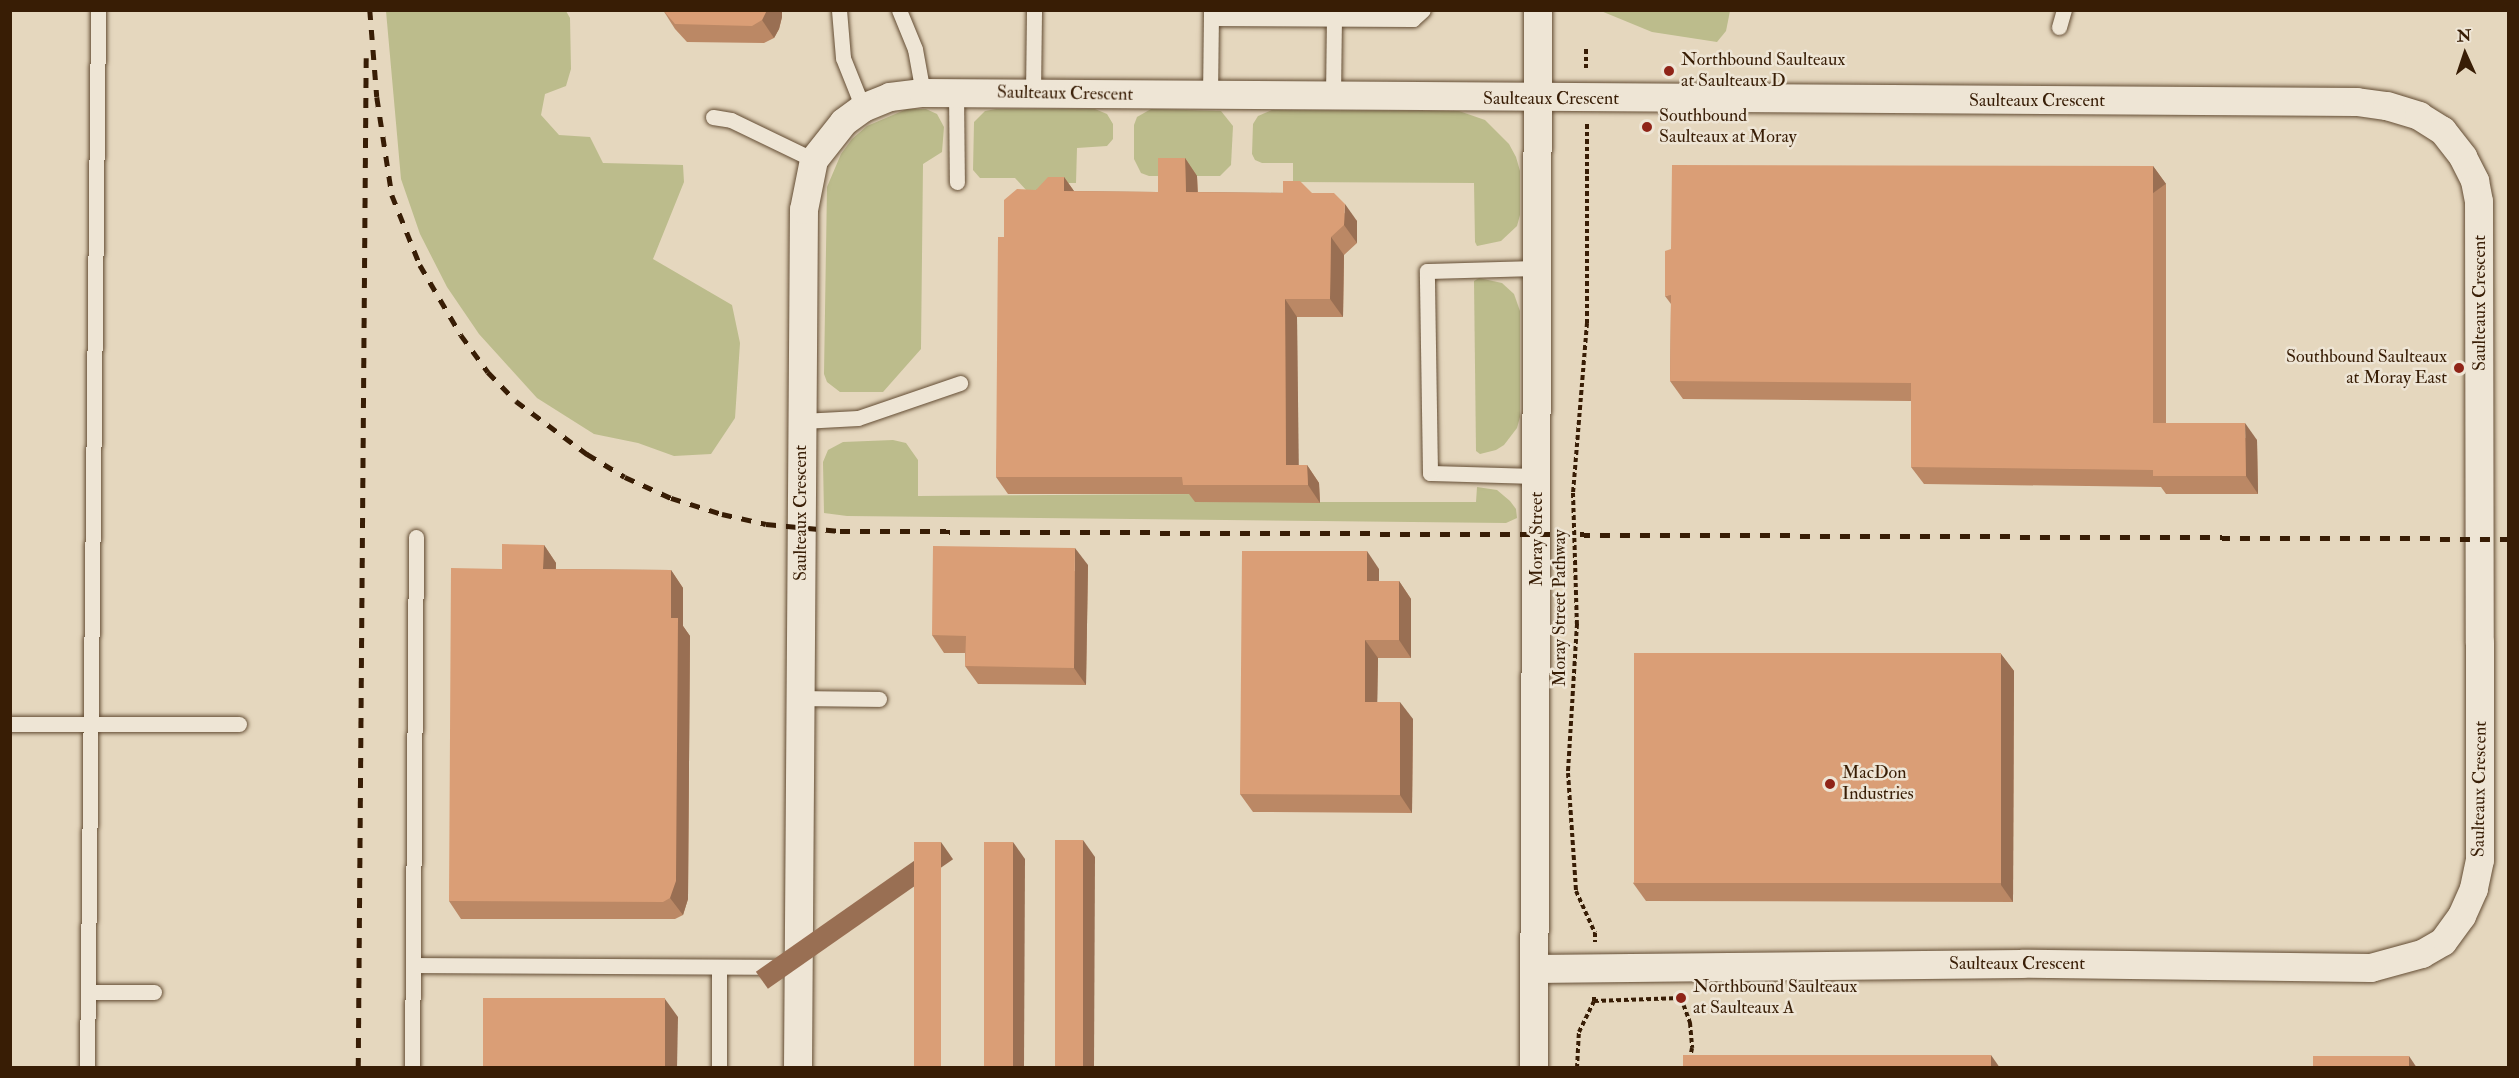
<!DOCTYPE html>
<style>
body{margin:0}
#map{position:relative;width:2519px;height:1078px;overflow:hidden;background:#e5d7be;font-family:"IM FELL Double Pica",serif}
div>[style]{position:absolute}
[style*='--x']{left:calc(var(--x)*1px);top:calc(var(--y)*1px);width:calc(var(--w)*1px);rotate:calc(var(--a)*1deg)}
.green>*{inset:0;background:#bcbc8c}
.path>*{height:4px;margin-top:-2px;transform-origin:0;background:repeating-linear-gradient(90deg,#381d05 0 4.5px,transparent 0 7.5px)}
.roads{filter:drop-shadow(0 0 2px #634c33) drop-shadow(0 0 2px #634c33)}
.service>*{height:15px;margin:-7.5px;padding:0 7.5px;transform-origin:7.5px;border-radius:7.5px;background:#eee5d5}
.minor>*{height:28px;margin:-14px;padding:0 14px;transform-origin:14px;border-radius:14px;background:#eee5d5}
.rail>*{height:4.5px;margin-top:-2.25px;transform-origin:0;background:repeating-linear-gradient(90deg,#381d05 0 10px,transparent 0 20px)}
.wall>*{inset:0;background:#bb8865}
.shaded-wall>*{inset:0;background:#996f53;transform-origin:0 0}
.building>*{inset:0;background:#da9e76;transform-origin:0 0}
.dots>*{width:16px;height:16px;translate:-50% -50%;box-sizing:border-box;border:3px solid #eee5d5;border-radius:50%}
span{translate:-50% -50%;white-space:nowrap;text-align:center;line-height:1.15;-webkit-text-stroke:5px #eee5d5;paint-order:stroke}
.poi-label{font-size:18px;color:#381d05}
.left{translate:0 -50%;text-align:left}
.right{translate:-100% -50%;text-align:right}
.street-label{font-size:18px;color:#381d05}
.frame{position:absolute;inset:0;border:12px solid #381d05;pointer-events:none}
.north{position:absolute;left:2435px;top:24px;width:60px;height:60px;-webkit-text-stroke:4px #eee5d5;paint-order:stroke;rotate:357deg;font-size:16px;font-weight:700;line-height:24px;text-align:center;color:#381d05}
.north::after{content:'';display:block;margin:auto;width:21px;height:27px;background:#381d05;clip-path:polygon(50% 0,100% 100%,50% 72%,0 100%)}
</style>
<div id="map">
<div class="green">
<div style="clip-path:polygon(386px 11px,566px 11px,570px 18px,571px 69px,566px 86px,545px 94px,541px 115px,559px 135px,590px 137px,603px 163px,683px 165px,684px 182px,653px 259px,732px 305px,740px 343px,735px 418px,711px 454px,674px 456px,638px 443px,594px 434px,537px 398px,479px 334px,447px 287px,420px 234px,401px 179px)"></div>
<div style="clip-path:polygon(1601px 11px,1601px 10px,1730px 11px,1726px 31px,1717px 42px,1652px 32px)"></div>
<div style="clip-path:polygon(907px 109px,926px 109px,937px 114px,944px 127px,942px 152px,923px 164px,921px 349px,883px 392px,840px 392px,827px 382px,824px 374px,827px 187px,841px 154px,852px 139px,867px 126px)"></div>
<div style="clip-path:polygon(996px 109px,1095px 109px,1107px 114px,1113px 124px,1113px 139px,1107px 146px,1077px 148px,1076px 183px,1058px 183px,1051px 191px,1027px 191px,1015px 178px,980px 178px,973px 170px,974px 122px,985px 111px)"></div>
<div style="clip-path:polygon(1151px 109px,1221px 111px,1233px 126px,1231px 165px,1220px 176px,1149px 176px,1141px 173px,1134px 159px,1134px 125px,1137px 117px)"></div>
<div style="clip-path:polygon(1272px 110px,1459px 111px,1485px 120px,1509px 144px,1516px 157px,1520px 171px,1520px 215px,1517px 226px,1501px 241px,1477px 246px,1475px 242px,1474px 183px,1293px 182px,1293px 163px,1262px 163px,1255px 160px,1252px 154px,1253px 124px,1258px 116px)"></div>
<div style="clip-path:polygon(1479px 278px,1502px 283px,1514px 294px,1520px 311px,1520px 417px,1517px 428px,1504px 445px,1496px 450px,1480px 454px,1476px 451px,1474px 281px)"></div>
<div style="clip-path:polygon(893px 440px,906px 443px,918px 460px,918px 496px,1195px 494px,1195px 502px,1476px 502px,1477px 487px,1497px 490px,1510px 501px,1516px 509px,1517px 518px,1506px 523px,847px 516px,824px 513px,823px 462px,828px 450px,843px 442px)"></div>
</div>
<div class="path">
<div style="--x:1586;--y:49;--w:22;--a:90"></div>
<div style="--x:1587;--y:124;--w:199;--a:90"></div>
<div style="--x:1587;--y:323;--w:171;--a:94.7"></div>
<div style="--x:1573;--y:493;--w:131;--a:88.3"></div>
<div style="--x:1577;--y:624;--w:149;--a:93.5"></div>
<div style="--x:1568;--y:773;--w:118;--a:86.1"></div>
<div style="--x:1576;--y:891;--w:46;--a:65.7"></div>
<div style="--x:1595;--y:933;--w:9;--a:90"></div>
<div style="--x:1594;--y:1001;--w:87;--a:-2"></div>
<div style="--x:1681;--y:998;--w:27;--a:70"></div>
<div style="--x:1690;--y:1023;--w:25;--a:85"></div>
<div style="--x:1692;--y:1048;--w:20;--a:101"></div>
<div style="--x:1577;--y:1068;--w:36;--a:-87"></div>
<div style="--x:1579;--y:1032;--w:34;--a:-64"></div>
<div style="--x:1594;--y:1001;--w:7;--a:-90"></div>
</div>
<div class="roads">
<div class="service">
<div style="--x:839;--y:10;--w:48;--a:85.2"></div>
<div style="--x:843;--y:58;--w:54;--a:68.2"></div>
<div style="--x:899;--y:10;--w:42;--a:67.7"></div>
<div style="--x:915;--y:49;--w:45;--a:79.7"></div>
<div style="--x:1211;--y:18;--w:202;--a:0.3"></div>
<div style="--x:1413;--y:19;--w:13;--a:-42"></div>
<div style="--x:2059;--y:27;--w:18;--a:-74"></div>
<div style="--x:956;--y:93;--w:89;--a:89.4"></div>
<div style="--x:1033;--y:94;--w:84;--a:-89.3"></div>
<div style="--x:1210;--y:96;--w:86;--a:-89.3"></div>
<div style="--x:1333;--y:97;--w:78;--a:-89.3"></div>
<div style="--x:713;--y:117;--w:18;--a:9"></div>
<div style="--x:731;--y:120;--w:92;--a:25.7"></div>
<div style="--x:802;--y:421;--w:56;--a:-3.1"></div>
<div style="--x:858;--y:418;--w:108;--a:-18.9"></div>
<div style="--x:1537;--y:476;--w:107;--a:-178.4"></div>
<div style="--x:1430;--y:473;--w:202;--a:-90.9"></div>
<div style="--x:1427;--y:271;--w:110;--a:-1.6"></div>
<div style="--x:800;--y:698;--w:79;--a:0.7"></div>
<div style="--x:10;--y:724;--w:229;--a:0"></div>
<div style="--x:414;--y:965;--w:384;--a:0.3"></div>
<div style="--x:88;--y:992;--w:66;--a:0"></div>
<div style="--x:87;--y:1068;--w:1058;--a:-89.4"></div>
<div style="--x:412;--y:1068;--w:531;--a:-89.57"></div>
<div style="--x:719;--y:1068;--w:101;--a:-90"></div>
</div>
<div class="minor">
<div style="--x:798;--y:1068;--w:858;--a:-89.6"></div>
<div style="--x:804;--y:210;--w:51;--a:-78.7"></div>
<div style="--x:814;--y:160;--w:48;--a:-51.7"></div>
<div style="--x:844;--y:122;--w:24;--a:-36"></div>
<div style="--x:863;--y:108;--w:29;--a:-22"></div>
<div style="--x:890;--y:97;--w:33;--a:-7"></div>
<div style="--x:923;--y:93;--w:1434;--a:0.36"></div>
<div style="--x:2357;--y:102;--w:30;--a:8"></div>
<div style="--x:2387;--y:106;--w:34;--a:17"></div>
<div style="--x:2419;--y:116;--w:28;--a:32"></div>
<div style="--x:2443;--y:131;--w:33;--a:52"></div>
<div style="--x:2463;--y:157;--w:27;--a:63"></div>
<div style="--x:2475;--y:181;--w:21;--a:79"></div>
<div style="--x:2479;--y:202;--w:441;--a:89.9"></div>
<div style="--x:2480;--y:643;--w:217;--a:90"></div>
<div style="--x:2480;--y:860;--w:30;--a:102"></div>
<div style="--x:2474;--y:889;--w:30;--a:114"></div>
<div style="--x:2462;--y:916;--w:32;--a:126"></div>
<div style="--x:2443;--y:942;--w:24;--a:150"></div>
<div style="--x:2422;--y:954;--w:53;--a:164.6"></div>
<div style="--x:2371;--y:968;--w:349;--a:-179.3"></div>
<div style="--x:2022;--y:964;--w:488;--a:179.4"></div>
<div style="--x:1534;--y:1068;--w:1058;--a:-89.78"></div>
</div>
</div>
<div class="rail">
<div style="--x:370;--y:10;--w:87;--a:85.4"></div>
<div style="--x:377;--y:97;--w:99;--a:81.3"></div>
<div style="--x:392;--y:195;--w:75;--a:68.2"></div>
<div style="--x:420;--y:265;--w:81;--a:59.6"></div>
<div style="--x:461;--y:335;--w:46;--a:53.9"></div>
<div style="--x:488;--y:372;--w:40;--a:46"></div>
<div style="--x:516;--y:401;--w:89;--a:36.7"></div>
<div style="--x:587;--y:454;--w:44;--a:31.2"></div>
<div style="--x:625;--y:477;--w:51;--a:24.5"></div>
<div style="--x:671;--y:498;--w:53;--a:17.4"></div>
<div style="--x:722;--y:514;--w:45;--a:12.8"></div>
<div style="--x:766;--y:524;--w:74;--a:5.4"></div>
<div style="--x:840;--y:531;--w:1668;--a:0.27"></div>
<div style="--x:358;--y:1068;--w:1010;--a:-89.55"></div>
</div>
<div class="wall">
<div style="clip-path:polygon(663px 10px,782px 10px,782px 17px,779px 29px,774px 38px,764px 43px,687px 42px,675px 29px)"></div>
<div style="clip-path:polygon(1185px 158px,1197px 176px,1198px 192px,1312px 193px,1357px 221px,1357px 243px,1344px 255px,1343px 317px,1297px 317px,1298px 465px,1307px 465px,1319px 483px,1320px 503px,1195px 502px,1189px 494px,1008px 494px,996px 477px,1004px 237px,1036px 190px,1064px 177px,1074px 191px,1158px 192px)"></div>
<div style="clip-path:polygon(2153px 166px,2166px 184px,2166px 423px,2257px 440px,2258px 494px,2166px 494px,2161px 487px,1924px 484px,1911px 467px,1911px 401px,1683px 399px,1670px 381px,1671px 304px,1665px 296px)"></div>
<div style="clip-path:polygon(544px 545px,556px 563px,556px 569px,671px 570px,683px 588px,683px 626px,690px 636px,688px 899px,683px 915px,675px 919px,461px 919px,449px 901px,502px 569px)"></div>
<div style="clip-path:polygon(1088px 565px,1086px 685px,978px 684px,965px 666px,965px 653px,944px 653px,932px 635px)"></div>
<div style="clip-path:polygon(1379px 569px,1379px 581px,1399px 581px,1411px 599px,1411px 658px,1378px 658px,1377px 702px,1413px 719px,1412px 813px,1253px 812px,1240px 794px)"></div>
<div style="clip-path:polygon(2001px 654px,2014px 671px,2013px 902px,1646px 901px,1633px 883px)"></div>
</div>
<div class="shaded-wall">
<div style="clip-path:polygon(767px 10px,782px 10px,782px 17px,779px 29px,774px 38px,762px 20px)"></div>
<div style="clip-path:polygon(1185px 158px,1197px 176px,1198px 209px,1186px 192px)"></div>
<div style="left:2153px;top:166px;width:22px;height:257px;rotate:54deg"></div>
<div style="clip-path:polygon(1064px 177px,1076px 194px,1064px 191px)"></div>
<div style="clip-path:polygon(1345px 204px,1357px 221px,1357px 243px,1344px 225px)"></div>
<div style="clip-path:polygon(1331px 237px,1344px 255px,1343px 317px,1330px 299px)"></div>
<div style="clip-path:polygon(1285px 299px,1297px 317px,1299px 482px,1286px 465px)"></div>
<div style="clip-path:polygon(2245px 423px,2257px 440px,2258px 494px,2246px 476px)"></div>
<div style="clip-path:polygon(1307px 465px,1319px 483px,1320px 503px,1308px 485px)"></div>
<div style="clip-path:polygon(544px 545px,556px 563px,555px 586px,543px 569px)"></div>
<div style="clip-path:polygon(1075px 548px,1088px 565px,1086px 685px,1074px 668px)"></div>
<div style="clip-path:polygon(1367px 551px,1379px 569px,1379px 599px,1367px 581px)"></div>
<div style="clip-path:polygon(671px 570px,683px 588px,683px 626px,690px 636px,688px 899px,683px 915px,670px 898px)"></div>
<div style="clip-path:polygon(1399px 581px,1411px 599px,1411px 658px,1399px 640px)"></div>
<div style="clip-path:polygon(1365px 640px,1378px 658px,1377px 719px,1365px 702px)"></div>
<div style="clip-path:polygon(2001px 654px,2014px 671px,2013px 902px,2001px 885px)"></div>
<div style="clip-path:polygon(1400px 702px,1413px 719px,1412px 813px,1400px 795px)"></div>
<div style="clip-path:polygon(1083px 840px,1095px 857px,1094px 1068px,1081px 1068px)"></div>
<div style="left:941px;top:842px;width:21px;height:226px;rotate:55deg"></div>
<div style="clip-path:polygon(1013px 842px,1025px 859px,1024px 1068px,1011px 1068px)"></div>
<div style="clip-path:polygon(665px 999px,678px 1017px,677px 1068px,665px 1068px)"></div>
<div style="clip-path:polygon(1991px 1055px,2000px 1068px,1991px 1068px)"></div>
<div style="clip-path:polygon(2409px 1056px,2417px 1068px,2409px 1068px)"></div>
</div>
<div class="building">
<div style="clip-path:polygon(663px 10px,767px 10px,762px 20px,752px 26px,675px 24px)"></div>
<div style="clip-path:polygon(1158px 158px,1185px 158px,1186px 192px,1283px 193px,1283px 181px,1300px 181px,1312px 193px,1334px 193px,1345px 204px,1344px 225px,1331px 237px,1330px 299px,1285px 299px,1286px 465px,1307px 465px,1308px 485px,1183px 485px,1182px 477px,996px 477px,998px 237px,1004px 237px,1004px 200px,1017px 189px,1036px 190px,1048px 177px,1064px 177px,1064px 191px,1158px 192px)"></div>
<div style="clip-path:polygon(1672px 165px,2153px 166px,2153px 423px,2245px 423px,2246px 476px,2153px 476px,2153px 470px,1911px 467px,1911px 383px,1670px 381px,1671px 295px,1665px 296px,1665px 251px,1671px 249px)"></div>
<div style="clip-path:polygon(502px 544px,544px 545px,543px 569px,671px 570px,671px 618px,678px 618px,676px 881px,670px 898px,663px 902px,449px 901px,451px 568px,502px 569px)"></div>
<div style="clip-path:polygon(933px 546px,1075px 548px,1074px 668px,965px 666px,966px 636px,932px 635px)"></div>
<div style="clip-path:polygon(1242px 551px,1367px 551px,1367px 581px,1399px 581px,1399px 640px,1365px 640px,1365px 702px,1400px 702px,1400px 795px,1240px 794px)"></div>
<div style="left:1634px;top:653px;width:367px;height:230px"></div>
<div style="left:1055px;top:840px;width:28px;height:228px"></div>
<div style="left:914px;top:842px;width:27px;height:226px"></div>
<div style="left:984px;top:842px;width:29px;height:226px"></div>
<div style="left:483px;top:998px;width:182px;height:70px"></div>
<div style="left:1683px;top:1055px;width:308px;height:13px"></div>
<div style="left:2313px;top:1056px;width:96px;height:12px"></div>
</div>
<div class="dots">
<div style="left:1669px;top:71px;background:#8f2418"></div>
<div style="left:1647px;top:127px;background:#8f2418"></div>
<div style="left:2459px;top:368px;background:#8f2418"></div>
<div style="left:1830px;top:784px;background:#8f2418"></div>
<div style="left:1681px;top:998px;background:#8f2418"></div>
</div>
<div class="poi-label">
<span class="left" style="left:1681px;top:71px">Northbound Saulteaux<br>at Saulteaux D</span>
<span class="left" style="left:1659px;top:127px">Southbound<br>Saulteaux at Moray</span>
<span class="right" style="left:2447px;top:368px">Southbound Saulteaux<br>at Moray East</span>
<span class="left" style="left:1842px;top:784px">MacDon<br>Industries</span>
<span class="left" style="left:1693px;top:998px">Northbound Saulteaux<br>at Saulteaux A</span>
</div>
<div class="street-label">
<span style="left:1065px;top:94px;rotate:1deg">Saulteaux Crescent</span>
<span style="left:1551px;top:99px">Saulteaux Crescent</span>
<span style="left:2037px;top:101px">Saulteaux Crescent</span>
<span style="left:2480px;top:303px;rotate:-90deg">Saulteaux Crescent</span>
<span style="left:801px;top:513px;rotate:-90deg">Saulteaux Crescent</span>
<span style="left:1537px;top:539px;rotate:-90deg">Moray Street</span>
<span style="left:1560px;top:608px;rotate:-90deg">Moray Street Pathway</span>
<span style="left:2480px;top:789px;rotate:-89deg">Saulteaux Crescent</span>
<span style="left:2017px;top:964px">Saulteaux Crescent</span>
</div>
<div class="frame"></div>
<div class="north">N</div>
</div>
